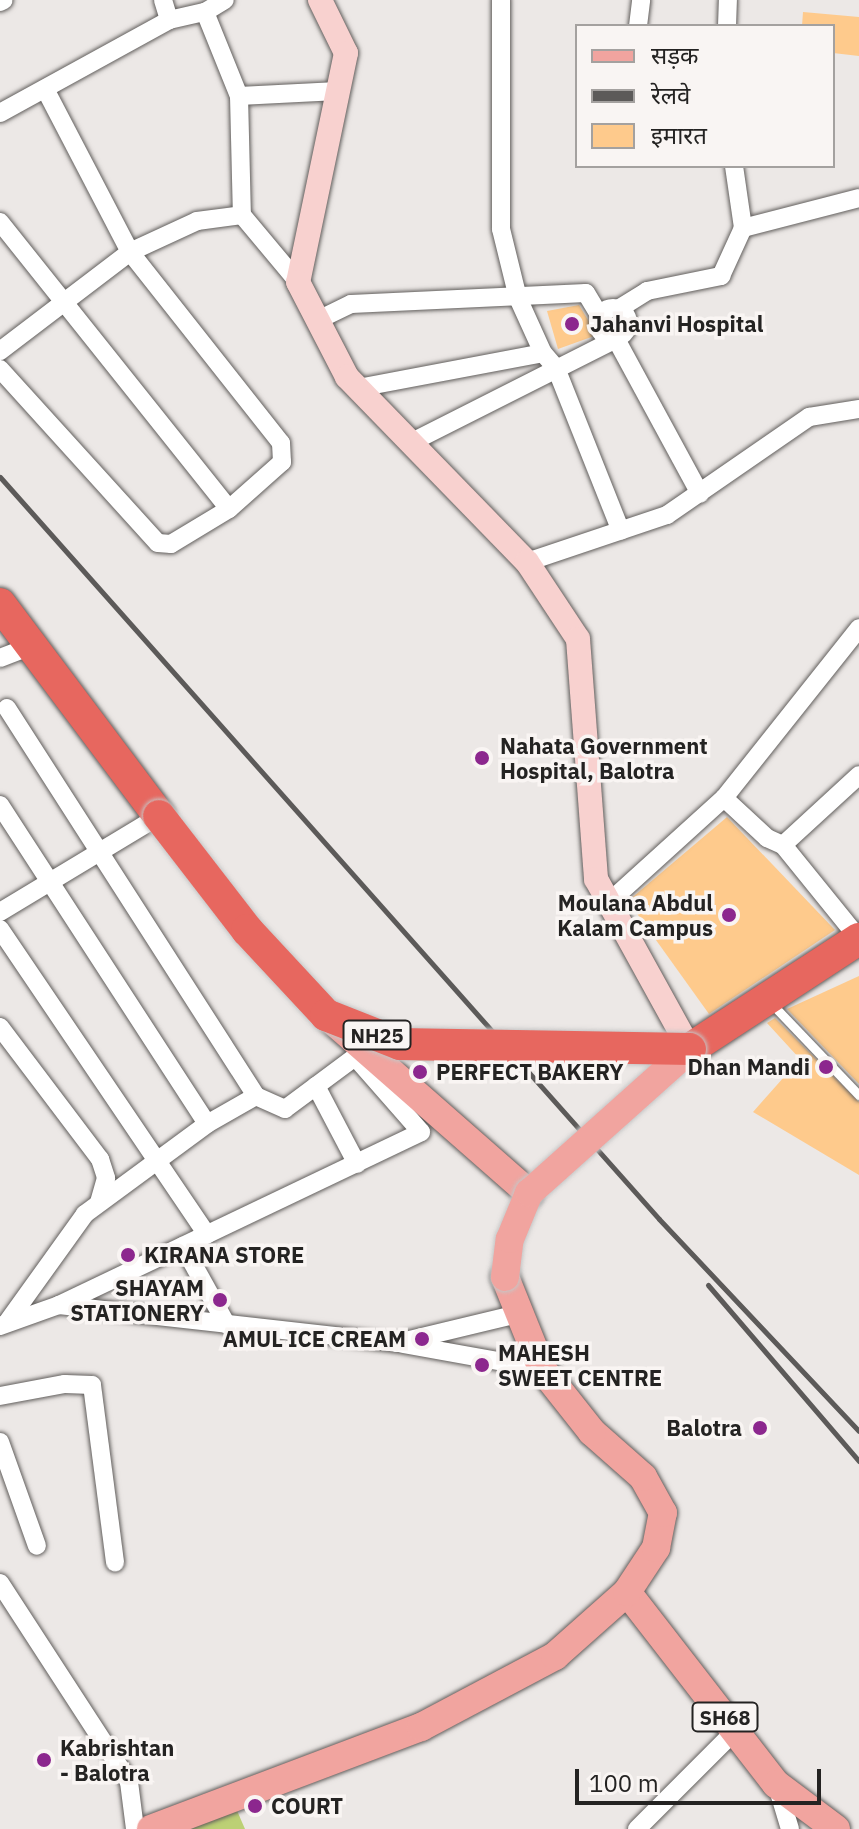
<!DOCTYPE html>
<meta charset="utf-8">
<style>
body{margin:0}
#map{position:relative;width:859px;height:1829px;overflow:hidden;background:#ece8e6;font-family:"IBM Plex Sans","Noto Sans Devanagari",sans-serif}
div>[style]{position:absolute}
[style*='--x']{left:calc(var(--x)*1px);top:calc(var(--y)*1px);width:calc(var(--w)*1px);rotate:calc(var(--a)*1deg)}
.green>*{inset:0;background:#bcd075}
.building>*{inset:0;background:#feca8c}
.roads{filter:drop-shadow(0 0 2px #615e5c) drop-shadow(0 0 2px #615e5c)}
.lane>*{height:9px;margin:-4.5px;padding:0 4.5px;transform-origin:4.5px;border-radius:4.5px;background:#fff}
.street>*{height:18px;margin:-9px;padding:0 9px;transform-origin:9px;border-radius:9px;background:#fff}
.street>.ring{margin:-9px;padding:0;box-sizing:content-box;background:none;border:18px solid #fff;border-radius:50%}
.secondary>*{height:24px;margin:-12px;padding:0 12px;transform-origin:12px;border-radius:12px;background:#f8d1cf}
.primary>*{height:28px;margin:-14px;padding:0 14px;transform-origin:14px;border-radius:14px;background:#f1a49f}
.highway>*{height:32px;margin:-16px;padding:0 16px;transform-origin:16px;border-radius:16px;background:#e7675f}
.rail>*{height:5px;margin:-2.5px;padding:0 2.5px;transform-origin:2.5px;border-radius:2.5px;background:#5c5a59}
.bridges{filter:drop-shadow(0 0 2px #c6c6c6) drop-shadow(0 0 2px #c6c6c6)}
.primary-bridge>*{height:28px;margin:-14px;padding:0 14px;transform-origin:14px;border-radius:14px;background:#f1a49f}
.highway-bridge>*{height:32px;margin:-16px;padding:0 16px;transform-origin:16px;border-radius:16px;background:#e7675f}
.dots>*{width:22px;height:22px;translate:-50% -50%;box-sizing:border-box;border:4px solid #f9f5f3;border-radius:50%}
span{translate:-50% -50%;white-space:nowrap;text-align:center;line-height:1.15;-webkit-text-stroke:7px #f9f5f3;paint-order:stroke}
.shield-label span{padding:2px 6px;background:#f9f5f3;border:2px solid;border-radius:6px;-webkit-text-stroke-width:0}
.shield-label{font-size:20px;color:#242322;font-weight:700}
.poi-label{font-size:22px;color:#242322;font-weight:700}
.left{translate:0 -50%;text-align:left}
.right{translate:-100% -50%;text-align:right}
.legend{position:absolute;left:575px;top:24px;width:260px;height:144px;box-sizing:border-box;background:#f9f5f3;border:2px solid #a4a19f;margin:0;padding:10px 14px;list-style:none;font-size:24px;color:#242322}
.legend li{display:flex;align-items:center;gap:16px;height:40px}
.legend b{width:40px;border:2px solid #a4a19f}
.scale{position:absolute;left:575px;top:1769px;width:246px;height:36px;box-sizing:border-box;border:4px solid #242322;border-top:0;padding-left:10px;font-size:24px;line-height:28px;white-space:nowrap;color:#242322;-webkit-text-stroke:6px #f9f5f3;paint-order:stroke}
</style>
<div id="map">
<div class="green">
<div style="clip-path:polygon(235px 1806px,245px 1829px,192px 1829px,189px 1821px)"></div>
</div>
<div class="building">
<div style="clip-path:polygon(803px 12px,859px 17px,859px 56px,833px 53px,833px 26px,802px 26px)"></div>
<div style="clip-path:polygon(579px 305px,597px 335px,558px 349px,547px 311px)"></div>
<div style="clip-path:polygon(727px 817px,835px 930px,709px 1014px,628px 901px)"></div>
<div style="clip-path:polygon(859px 976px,859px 1084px,787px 1009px)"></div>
<div style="clip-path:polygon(775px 1018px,859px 1102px,859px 1175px,753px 1112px,800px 1059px,767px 1023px)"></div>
</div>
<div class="roads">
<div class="lane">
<div style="--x:770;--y:1002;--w:129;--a:46.3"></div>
</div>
<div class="street">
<div style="--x:163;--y:0;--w:21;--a:73"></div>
<div style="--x:501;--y:0;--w:229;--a:90"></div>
<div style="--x:501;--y:229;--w:71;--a:76.2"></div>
<div style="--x:518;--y:298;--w:60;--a:65.6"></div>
<div style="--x:543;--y:353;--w:20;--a:49"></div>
<div style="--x:556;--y:368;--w:175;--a:68.3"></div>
<div style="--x:0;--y:2;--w:4;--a:-27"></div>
<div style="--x:205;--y:12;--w:91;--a:68"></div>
<div style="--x:239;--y:96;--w:119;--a:88.6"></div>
<div style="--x:242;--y:215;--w:87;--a:50.1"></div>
<div style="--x:638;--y:26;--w:26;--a:-83"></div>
<div style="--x:727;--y:26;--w:26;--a:-88"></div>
<div style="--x:239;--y:96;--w:99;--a:-2.9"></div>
<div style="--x:0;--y:113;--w:193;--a:-28.8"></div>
<div style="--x:169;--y:20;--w:37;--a:-13"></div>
<div style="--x:205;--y:12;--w:23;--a:-31"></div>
<div style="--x:734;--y:166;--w:63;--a:81.7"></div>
<div style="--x:0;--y:222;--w:367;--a:51.4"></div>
<div style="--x:620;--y:308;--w:32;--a:-32"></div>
<div style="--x:647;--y:291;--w:76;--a:-11.5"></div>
<div style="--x:721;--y:276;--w:53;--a:-65.4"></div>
<div style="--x:743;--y:228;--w:120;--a:-14.5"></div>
<div class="ring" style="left:598px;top:308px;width:12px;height:12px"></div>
<div style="--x:320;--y:319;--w:34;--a:-26"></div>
<div style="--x:351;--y:304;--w:235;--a:-2.7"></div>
<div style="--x:586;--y:293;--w:29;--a:59"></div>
<div style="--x:0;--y:351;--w:163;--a:-37.3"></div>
<div style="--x:130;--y:252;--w:74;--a:-24.8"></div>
<div style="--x:197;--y:221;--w:45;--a:-7.6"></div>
<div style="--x:0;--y:369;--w:235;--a:47.8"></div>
<div style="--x:158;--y:543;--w:13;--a:4"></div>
<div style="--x:171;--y:544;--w:68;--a:-31.1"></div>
<div style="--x:229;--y:509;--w:71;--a:-41.6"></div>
<div style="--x:282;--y:462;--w:19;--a:-93"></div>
<div style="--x:281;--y:443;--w:243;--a:-128.3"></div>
<div style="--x:130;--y:252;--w:184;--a:-117.5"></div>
<div style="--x:358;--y:388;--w:188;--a:-10.7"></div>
<div style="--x:410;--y:443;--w:231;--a:-26.8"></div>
<div style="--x:616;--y:339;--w:176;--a:61.5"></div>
<div style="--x:527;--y:562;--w:148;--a:-18.6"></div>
<div style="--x:667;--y:515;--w:173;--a:-34.6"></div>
<div style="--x:809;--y:417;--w:51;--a:-9.1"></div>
<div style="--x:0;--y:658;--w:31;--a:-21"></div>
<div style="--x:7;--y:708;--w:461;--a:57.3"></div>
<div style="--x:724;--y:798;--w:59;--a:42.9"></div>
<div style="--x:767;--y:838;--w:17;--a:24"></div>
<div style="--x:783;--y:845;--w:121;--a:51"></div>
<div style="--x:0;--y:805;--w:380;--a:57"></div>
<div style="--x:783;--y:845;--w:103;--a:-42.6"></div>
<div style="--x:607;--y:904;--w:158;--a:-42.2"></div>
<div style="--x:724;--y:798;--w:217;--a:-51.5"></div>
<div style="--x:0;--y:912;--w:186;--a:-31.1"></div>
<div style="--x:0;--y:929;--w:369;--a:55.9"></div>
<div style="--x:0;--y:1027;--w:166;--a:52.9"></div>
<div style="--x:100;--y:1159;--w:20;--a:72"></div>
<div style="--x:106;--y:1178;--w:26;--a:106"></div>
<div style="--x:316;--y:1086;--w:88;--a:62.3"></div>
<div style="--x:183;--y:1246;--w:90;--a:60.9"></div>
<div style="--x:59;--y:1305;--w:340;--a:6.4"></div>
<div style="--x:397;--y:1343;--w:124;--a:-13.5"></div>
<div style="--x:0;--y:1326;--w:63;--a:-19.6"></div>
<div style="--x:59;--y:1305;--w:401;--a:-25.5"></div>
<div style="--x:421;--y:1132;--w:100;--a:-131.3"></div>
<div style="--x:355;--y:1057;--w:87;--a:143.4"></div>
<div style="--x:285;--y:1109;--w:32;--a:-156"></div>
<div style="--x:256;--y:1096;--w:56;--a:150.3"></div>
<div style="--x:207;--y:1124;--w:152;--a:143.6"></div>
<div style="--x:85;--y:1214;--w:132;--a:125.7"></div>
<div style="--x:403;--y:1344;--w:141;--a:10.2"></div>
<div style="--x:0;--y:1396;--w:66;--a:-10.5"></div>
<div style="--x:65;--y:1384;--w:27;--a:2"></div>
<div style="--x:92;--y:1385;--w:179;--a:82.6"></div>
<div style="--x:0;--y:1442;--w:110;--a:70.4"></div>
<div style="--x:0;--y:1583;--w:237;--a:57"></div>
<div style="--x:129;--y:1782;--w:47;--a:82.7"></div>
<div style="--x:777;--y:1786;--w:45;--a:73.2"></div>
<div style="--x:637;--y:1829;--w:139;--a:-45"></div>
</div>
<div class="secondary">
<div style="--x:320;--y:0;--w:59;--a:63.9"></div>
<div style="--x:346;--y:53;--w:234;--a:101.8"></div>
<div style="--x:298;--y:282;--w:107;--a:62.7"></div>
<div style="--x:347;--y:377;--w:258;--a:45.8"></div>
<div style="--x:527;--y:562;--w:92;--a:56.5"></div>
<div style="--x:578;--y:639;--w:241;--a:85.7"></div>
<div style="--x:596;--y:879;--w:194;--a:61.1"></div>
</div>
<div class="primary">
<div style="--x:333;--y:1021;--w:261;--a:41.3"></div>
<div style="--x:627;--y:1592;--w:243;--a:52.2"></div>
<div style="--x:776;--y:1784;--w:75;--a:36.9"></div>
<div style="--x:151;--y:1829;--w:289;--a:-20.7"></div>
<div style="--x:421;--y:1727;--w:152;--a:-27.9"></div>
<div style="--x:555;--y:1656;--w:96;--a:-41.6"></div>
<div style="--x:627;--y:1592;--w:53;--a:-56.6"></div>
<div style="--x:656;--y:1548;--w:36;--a:-79"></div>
<div style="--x:663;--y:1513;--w:41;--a:-119.1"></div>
<div style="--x:643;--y:1477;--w:68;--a:-138.6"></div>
<div style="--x:592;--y:1432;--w:80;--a:-128.4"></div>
<div style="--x:542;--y:1369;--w:99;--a:-111.9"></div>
</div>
<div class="highway">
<div style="--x:0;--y:604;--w:265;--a:53.1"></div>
<div style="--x:690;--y:1049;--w:202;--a:-33.1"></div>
</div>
</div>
<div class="rail">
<div style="--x:0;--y:477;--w:992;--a:48.39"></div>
<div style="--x:659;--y:1219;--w:291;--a:46.7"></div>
<div style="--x:708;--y:1285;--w:232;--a:49.4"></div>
</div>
<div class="bridges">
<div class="primary-bridge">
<div style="--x:505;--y:1277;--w:38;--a:-83"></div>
<div style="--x:510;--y:1239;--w:50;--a:-67.6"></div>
<div style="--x:529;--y:1193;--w:216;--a:-41.8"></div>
</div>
<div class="highway-bridge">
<div style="--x:159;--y:816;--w:144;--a:52.3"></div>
<div style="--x:247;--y:930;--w:116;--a:47.1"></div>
<div style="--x:326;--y:1015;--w:79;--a:21.4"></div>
<div style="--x:400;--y:1044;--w:290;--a:1"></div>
</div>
</div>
<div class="dots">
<div style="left:572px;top:324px;background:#8c278e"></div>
<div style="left:482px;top:758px;background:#8c278e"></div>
<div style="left:729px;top:915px;background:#8c278e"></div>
<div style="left:826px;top:1067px;background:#8c278e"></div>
<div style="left:420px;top:1072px;background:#8c278e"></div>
<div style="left:128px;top:1255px;background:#8c278e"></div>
<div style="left:220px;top:1300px;background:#8c278e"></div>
<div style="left:422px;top:1339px;background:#8c278e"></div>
<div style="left:482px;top:1365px;background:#8c278e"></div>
<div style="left:760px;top:1428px;background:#8c278e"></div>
<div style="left:44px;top:1760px;background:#8c278e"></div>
<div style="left:255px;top:1806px;background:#8c278e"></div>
</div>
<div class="shield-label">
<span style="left:377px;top:1035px">NH25</span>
<span style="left:725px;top:1717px">SH68</span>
</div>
<div class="poi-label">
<span class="left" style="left:590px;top:324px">Jahanvi Hospital</span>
<span class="left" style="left:500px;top:758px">Nahata Government<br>Hospital, Balotra</span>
<span class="right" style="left:713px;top:915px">Moulana Abdul<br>Kalam Campus</span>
<span class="right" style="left:810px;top:1067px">Dhan Mandi</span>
<span class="left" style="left:436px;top:1072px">PERFECT BAKERY</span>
<span class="left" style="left:144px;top:1255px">KIRANA STORE</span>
<span class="right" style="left:204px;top:1300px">SHAYAM<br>STATIONERY</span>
<span class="right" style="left:406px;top:1339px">AMUL ICE CREAM</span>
<span class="left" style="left:498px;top:1365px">MAHESH<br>SWEET CENTRE</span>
<span class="right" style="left:742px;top:1428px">Balotra</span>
<span class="left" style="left:60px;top:1760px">Kabrishtan<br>- Balotra</span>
<span class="left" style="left:271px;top:1806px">COURT</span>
</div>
<ul class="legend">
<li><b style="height:10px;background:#f1a49f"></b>सड़क</li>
<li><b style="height:10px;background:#5c5a59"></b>रेलवे</li>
<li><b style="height:22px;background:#feca8c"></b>इमारत</li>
</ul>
<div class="scale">100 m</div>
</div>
